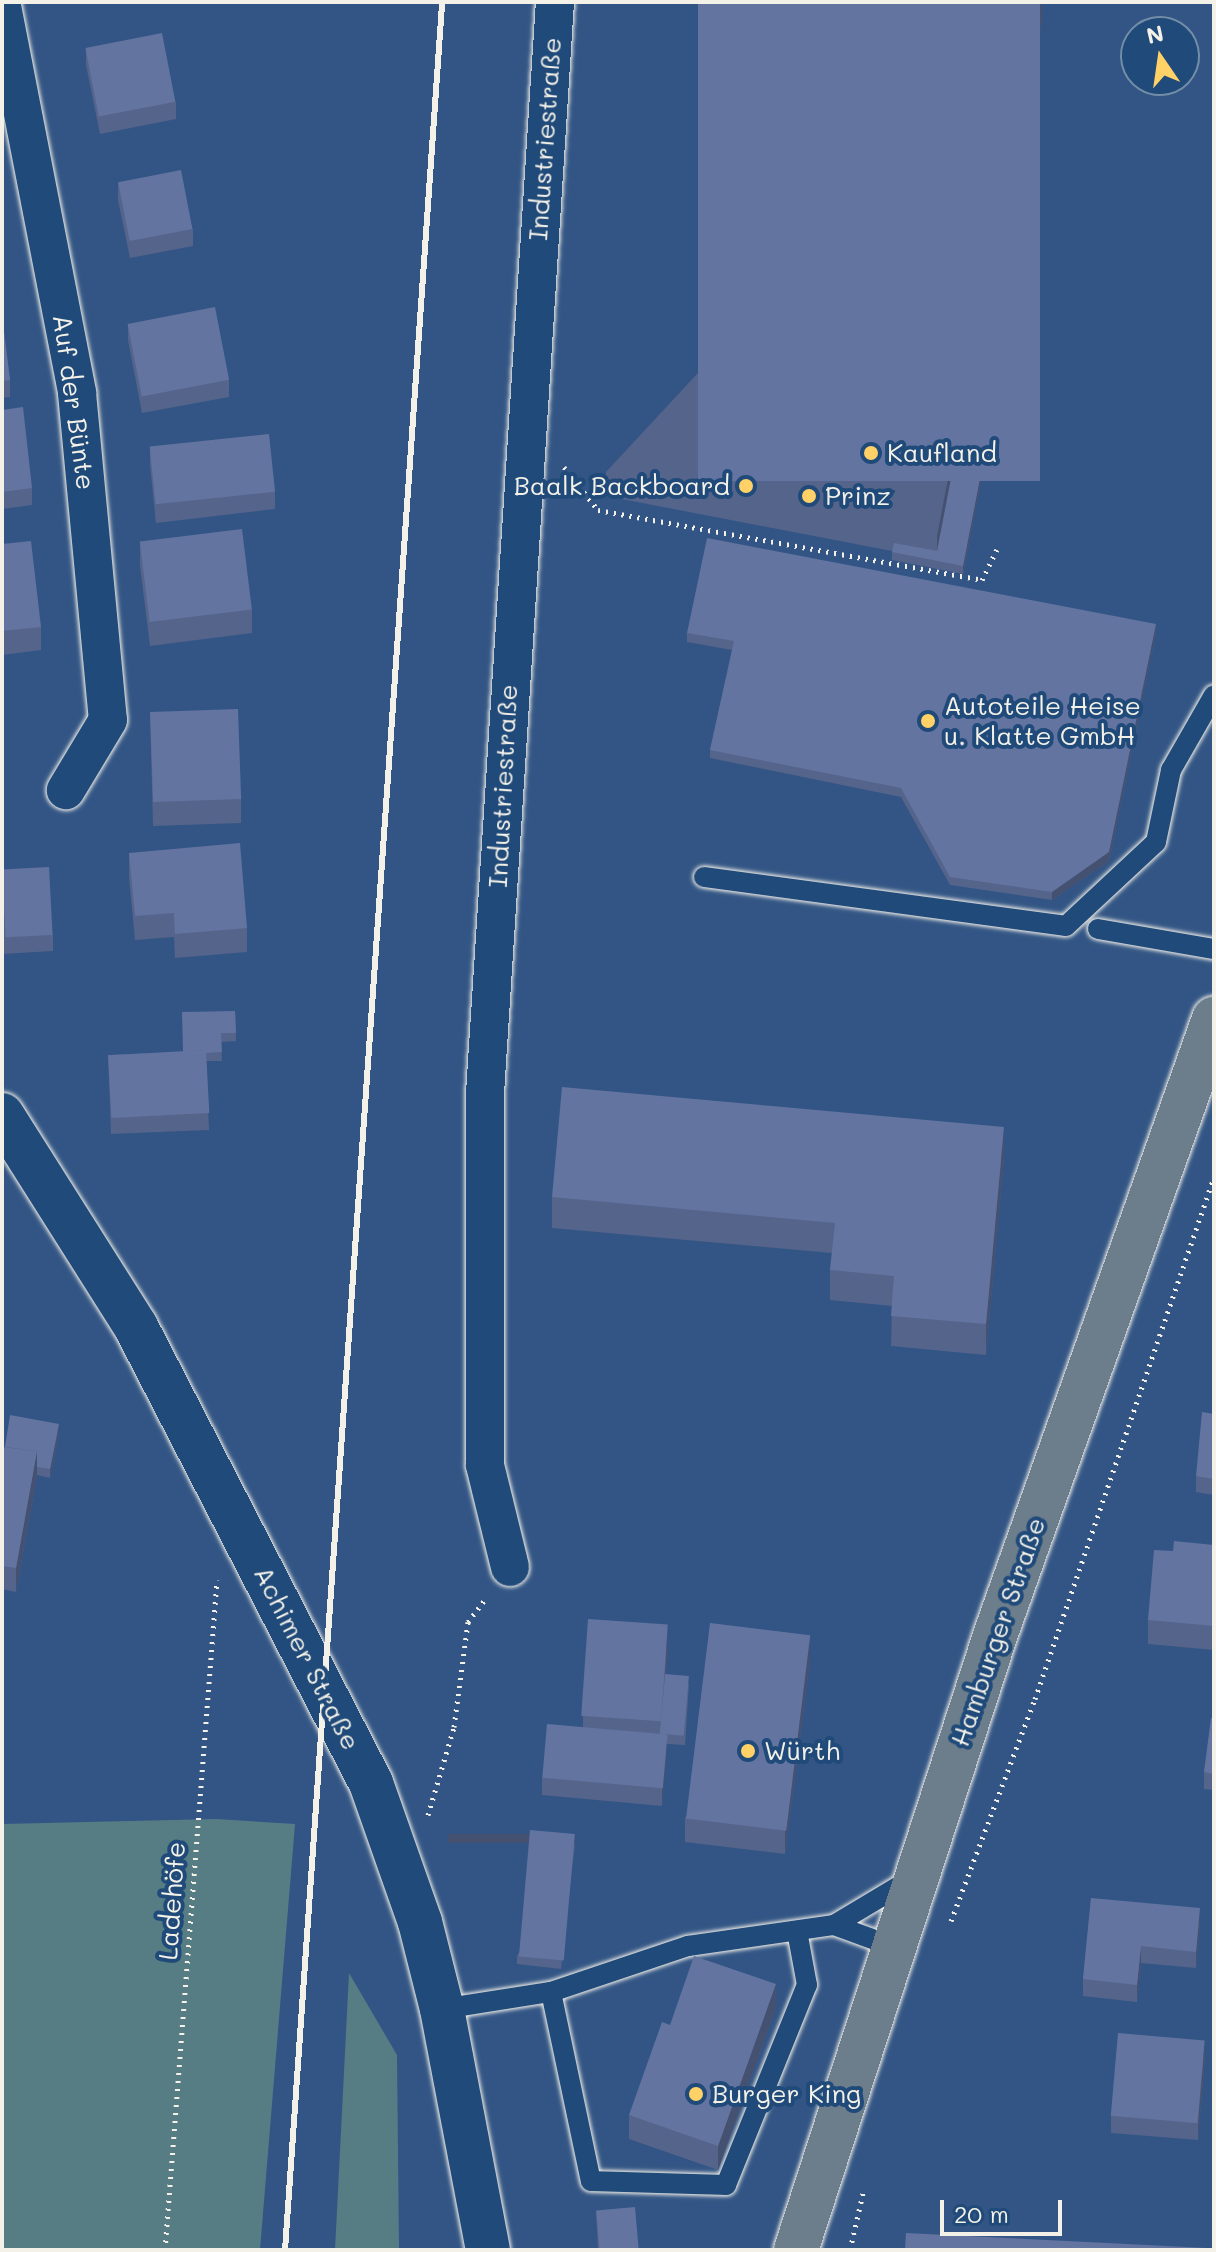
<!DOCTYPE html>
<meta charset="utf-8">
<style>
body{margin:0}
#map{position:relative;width:1216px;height:2252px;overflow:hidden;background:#325585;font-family:Mali,sans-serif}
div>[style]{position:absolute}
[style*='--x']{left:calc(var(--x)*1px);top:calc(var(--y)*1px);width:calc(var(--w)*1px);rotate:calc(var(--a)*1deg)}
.green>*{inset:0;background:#577d84}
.path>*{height:5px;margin-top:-2.5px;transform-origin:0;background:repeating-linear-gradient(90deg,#f4f1e8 0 2px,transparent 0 8px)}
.roads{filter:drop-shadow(0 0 2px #f4f1e8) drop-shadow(0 0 2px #f4f1e8)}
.lane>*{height:20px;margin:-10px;padding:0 10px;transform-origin:10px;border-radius:10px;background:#1f4a7a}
.street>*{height:38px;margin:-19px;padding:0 19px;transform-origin:19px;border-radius:19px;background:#1f4a7a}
.secondary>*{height:44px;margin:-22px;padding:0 22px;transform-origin:22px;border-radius:22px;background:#1f4a7a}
.primary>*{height:44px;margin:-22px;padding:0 22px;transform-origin:22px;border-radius:22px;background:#6c7d8b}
.rail>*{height:6px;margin:-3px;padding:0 3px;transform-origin:3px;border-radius:3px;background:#f4f1e8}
.wall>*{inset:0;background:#55648a}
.shaded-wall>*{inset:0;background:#455171;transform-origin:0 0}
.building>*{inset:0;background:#6374a1;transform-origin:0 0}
.dots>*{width:22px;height:22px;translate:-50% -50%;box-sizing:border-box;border:4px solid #1f4a7a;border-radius:50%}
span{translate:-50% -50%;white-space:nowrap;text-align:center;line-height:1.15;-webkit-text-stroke:8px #1f4a7a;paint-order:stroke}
.street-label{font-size:26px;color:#f4f1e8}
.poi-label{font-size:26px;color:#f4f1e8}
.left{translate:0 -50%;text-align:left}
.right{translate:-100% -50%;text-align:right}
.frame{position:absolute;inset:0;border:4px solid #f4f1e8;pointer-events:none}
.north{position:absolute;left:1120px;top:16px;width:80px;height:80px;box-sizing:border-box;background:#1f4a7a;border:2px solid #748da6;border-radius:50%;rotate:347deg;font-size:22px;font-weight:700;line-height:32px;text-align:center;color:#f4f1e8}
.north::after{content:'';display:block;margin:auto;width:28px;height:36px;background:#ffd166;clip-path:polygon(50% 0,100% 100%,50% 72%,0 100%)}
.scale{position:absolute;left:940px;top:2200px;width:122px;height:36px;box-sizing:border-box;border:4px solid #f4f1e8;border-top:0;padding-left:10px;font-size:24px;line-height:28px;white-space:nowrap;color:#f4f1e8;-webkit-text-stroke:6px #1f4a7a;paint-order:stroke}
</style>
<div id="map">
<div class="green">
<div style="clip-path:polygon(216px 1819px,295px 1824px,260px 2250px,2px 2250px,2px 1824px)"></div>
<div style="clip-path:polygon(349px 1973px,397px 2055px,399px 2250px,335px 2250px)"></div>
</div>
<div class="path">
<div style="--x:564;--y:467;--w:55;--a:51.7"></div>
<div style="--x:598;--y:510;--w:390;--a:10.3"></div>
<div style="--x:982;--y:580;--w:34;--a:-64"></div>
<div style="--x:428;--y:1815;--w:92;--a:-73.5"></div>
<div style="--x:454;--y:1727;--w:106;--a:-82.4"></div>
<div style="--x:468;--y:1622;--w:31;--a:-53"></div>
<div style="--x:951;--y:1921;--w:237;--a:-69.3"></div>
<div style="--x:1035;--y:1699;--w:552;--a:-71.07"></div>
<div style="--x:165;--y:2250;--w:672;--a:-85.56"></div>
<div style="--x:850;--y:2250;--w:63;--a:-77.1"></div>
</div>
<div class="roads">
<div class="lane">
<div style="--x:704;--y:877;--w:365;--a:7.7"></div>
<div style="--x:1066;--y:926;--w:123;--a:-43"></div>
<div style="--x:1156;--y:842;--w:74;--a:-78.2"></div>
<div style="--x:1171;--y:770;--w:86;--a:-60.2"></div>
<div style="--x:1098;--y:929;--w:118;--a:9.8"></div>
<div style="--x:834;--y:1925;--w:64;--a:20.1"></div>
<div style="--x:551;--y:1992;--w:193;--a:78.1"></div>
<div style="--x:591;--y:2181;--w:135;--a:1.7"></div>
<div style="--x:726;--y:2185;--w:216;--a:-68"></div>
<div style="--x:807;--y:1985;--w:55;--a:-100.5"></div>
<div style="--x:442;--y:2009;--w:110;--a:-8.9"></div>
<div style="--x:551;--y:1992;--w:145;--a:-18.6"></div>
<div style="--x:688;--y:1946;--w:148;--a:-8.2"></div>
<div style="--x:834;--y:1925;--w:90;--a:-30.9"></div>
</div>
<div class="street">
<div style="--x:2;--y:6;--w:394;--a:79"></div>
<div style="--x:77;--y:393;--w:328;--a:84.6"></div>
<div style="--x:108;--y:720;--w:82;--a:121"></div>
<div style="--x:510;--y:1567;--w:105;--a:-103.8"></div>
<div style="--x:485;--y:1465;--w:372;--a:-90"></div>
<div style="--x:485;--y:1093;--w:1093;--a:-86.33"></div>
</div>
<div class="secondary">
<div style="--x:2;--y:1115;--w:251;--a:57.7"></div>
<div style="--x:136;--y:1327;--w:513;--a:62.74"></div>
<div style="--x:371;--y:1783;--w:147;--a:70.6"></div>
<div style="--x:420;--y:1922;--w:90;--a:75.8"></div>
<div style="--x:442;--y:2009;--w:245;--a:79.2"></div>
</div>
<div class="primary">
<div style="--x:796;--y:2250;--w:649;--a:-72.04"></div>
<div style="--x:996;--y:1633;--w:652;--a:-70.45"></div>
</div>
</div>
<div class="rail">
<div style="--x:285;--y:2250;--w:2253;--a:-86"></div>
</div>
<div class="wall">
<div style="clip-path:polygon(1042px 2px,1042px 20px,965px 416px,991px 430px,963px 574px,892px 560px,892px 551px,606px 496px,606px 472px)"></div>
<div style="clip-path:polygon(86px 49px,176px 102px,176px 119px,100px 134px,86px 65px)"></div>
<div style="clip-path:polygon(118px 183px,193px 229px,193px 246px,130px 258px,118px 200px)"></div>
<div style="clip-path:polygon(2px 316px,10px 380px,10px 397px,2px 398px)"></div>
<div style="clip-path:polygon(128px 324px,229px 380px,229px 397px,142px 413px,128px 340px)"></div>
<div style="clip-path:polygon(2px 410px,32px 488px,32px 505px,2px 509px)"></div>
<div style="clip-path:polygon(150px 448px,275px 492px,275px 509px,156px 523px,150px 465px)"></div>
<div style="clip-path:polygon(140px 542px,252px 609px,252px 633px,150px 646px,140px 566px)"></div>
<div style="clip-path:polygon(2px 544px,41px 627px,41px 650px,2px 655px)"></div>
<div style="clip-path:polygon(1156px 632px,1109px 861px,1052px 900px,950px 885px,901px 797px,710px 758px,710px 750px,732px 650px,687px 642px,687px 633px)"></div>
<div style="clip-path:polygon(150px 712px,241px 799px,241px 823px,153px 826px)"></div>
<div style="clip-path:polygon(129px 853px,247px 928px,247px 952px,175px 958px,174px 937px,135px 940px,129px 877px)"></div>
<div style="clip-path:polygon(2px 869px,53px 935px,53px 951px,2px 954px)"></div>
<div style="clip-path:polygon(235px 1011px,236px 1041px,221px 1042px,222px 1061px,206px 1061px,209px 1130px,111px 1134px,108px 1055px,183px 1052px)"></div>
<div style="clip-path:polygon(1004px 1157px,986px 1355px,891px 1346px,892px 1306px,830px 1300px,830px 1270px,832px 1253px,552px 1228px,552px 1197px)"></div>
<div style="clip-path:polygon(1214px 1414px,1214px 1495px,1196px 1492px,1196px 1476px)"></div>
<div style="clip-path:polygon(59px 1432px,50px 1478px,37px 1475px,16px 1592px,2px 1589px,2px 1447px,5px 1447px)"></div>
<div style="clip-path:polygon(1214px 1545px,1214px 1650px,1148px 1644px,1148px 1620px,1173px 1551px)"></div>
<div style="clip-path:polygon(668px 1648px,666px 1674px,689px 1684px,685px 1745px,667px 1744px,662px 1806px,542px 1795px,542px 1778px,583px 1727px,583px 1716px)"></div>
<div style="clip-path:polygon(810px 1660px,785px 1854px,685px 1842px,685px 1818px)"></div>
<div style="clip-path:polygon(1214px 1719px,1214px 1790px,1204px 1789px,1204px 1772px)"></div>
<div style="clip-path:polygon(575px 1843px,561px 1969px,517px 1964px,517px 1956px)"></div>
<div style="clip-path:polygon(1091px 1898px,1200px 1925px,1196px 1968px,1141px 1963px,1137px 2002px,1083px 1996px,1083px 1979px)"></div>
<div style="clip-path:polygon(776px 2008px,718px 2170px,629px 2139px,629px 2115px,670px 2025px)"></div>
<div style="clip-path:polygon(1205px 2057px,1198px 2140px,1111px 2133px,1111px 2116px)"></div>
<div style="clip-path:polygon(596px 2211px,639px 2250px,598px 2250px)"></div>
</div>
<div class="shaded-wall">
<div style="clip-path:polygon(1040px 2px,1042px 2px,1042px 20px,937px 560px,937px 536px)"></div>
<div style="clip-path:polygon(991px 421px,991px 430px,963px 574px,963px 566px)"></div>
<div style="clip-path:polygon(1156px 624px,1156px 632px,1109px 861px,1052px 900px,1052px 892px)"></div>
<div style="clip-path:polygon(1004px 1127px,1004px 1157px,986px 1355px,986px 1324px)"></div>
<div style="clip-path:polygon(59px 1424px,59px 1432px,50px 1478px,50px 1469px)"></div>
<div style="clip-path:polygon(37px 1451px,37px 1475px,16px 1592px,16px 1568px)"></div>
<div style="clip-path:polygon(668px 1624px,668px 1648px,662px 1735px,662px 1720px)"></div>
<div style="clip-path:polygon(810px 1636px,810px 1660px,785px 1854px,785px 1830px)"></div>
<div style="clip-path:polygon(667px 1735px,667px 1751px,662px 1806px,662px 1789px)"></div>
<div style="left:575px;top:1834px;width:9px;height:127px;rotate:90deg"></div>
<div style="clip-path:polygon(1200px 1908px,1200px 1925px,1196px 1968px,1196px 1952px)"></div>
<div style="clip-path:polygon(1141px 1946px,1141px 1963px,1137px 2002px,1137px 1985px)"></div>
<div style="clip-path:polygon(776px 1984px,776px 2008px,718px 2170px,718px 2146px)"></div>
<div style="clip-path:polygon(1205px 2040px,1205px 2057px,1198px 2140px,1198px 2124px)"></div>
</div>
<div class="building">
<div style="left:698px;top:2px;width:342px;height:479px"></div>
<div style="left:162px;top:33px;width:70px;height:78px;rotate:79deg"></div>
<div style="left:181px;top:170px;width:60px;height:64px;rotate:79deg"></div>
<div style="left:215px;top:307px;width:74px;height:89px;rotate:79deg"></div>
<div style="clip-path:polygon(2px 316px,10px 380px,2px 381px)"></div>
<div style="clip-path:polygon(23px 407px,32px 488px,2px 492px,2px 410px)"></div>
<div style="clip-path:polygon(963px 416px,991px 421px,963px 566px,892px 552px,894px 543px,937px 551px)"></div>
<div style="left:269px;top:434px;width:58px;height:120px;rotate:84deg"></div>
<div style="left:242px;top:529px;width:81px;height:103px;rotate:83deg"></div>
<div style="clip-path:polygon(707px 538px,1156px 624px,1109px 852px,1052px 892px,950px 877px,901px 788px,710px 750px,734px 641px,687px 633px)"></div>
<div style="clip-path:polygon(31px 541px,41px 627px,2px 631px,2px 544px)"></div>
<div style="left:238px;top:709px;width:90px;height:88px;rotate:88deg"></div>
<div style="clip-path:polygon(240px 843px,247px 928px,175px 934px,174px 913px,135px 916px,129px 853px)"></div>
<div style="left:49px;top:867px;width:68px;height:47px;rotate:87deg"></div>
<div style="clip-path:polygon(235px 1011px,236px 1033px,221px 1033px,222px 1052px,206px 1053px,206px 1050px,183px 1052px,182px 1012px)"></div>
<div style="left:206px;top:1050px;width:63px;height:98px;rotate:87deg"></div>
<div style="clip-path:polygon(562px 1087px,1004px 1127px,986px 1324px,891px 1316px,894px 1276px,830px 1270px,835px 1223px,552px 1197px)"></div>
<div style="clip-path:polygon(1202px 1412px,1214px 1414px,1214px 1479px,1196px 1476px)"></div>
<div style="clip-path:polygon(10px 1415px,59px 1424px,50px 1469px,37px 1467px,37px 1451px,5px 1447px)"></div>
<div style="clip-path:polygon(2px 1447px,37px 1451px,16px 1568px,2px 1566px)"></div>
<div style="clip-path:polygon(1174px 1541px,1214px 1545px,1214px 1626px,1148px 1620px,1154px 1550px,1173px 1551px)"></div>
<div style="left:588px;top:1619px;width:80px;height:97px;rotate:4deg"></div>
<div style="left:710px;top:1623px;width:101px;height:197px;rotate:7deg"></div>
<div style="left:665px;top:1674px;width:24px;height:60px;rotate:5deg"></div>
<div style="clip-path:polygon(1211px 1718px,1214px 1719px,1214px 1774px,1204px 1772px)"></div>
<div style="left:547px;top:1724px;width:121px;height:54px;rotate:5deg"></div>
<div style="left:530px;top:1830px;width:45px;height:127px;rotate:5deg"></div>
<div style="clip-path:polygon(1091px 1898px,1200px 1908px,1196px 1952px,1141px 1946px,1137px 1985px,1083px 1979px)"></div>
<div style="clip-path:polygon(694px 1956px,776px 1984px,718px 2146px,629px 2115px,662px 2022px,670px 2025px)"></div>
<div style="left:1118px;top:2033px;width:87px;height:83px;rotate:5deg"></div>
<div style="left:635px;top:2207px;width:43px;height:39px;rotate:85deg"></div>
<div style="clip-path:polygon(906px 2233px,1207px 2248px,1206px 2250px,905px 2250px)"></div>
</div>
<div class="dots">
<div style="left:871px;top:453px;background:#ffd166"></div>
<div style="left:746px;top:486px;background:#ffd166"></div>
<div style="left:809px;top:496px;background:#ffd166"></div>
<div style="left:928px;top:721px;background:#ffd166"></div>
<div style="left:748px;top:1751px;background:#ffd166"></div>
<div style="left:696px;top:2094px;background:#ffd166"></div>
</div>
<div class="street-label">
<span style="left:545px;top:139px;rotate:-86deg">Industriestraße</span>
<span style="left:74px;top:402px;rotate:82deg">Auf der Bünte</span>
<span style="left:503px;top:786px;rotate:-87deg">Industriestraße</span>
<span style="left:998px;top:1632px;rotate:-71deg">Hamburger Straße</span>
<span style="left:307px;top:1658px;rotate:63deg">Achimer Straße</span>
<span style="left:172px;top:1901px;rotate:-86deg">Ladehöfe</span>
</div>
<div class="poi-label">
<span class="left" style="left:887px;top:453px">Kaufland</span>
<span class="right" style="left:730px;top:486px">Baalk Backboard</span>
<span class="left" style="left:825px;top:496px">Prinz</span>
<span class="left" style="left:944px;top:721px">Autoteile Heise<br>u. Klatte GmbH</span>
<span class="left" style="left:764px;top:1751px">Würth</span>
<span class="left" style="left:712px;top:2094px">Burger King</span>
</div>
<div class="frame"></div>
<div class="north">N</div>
<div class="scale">20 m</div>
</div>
